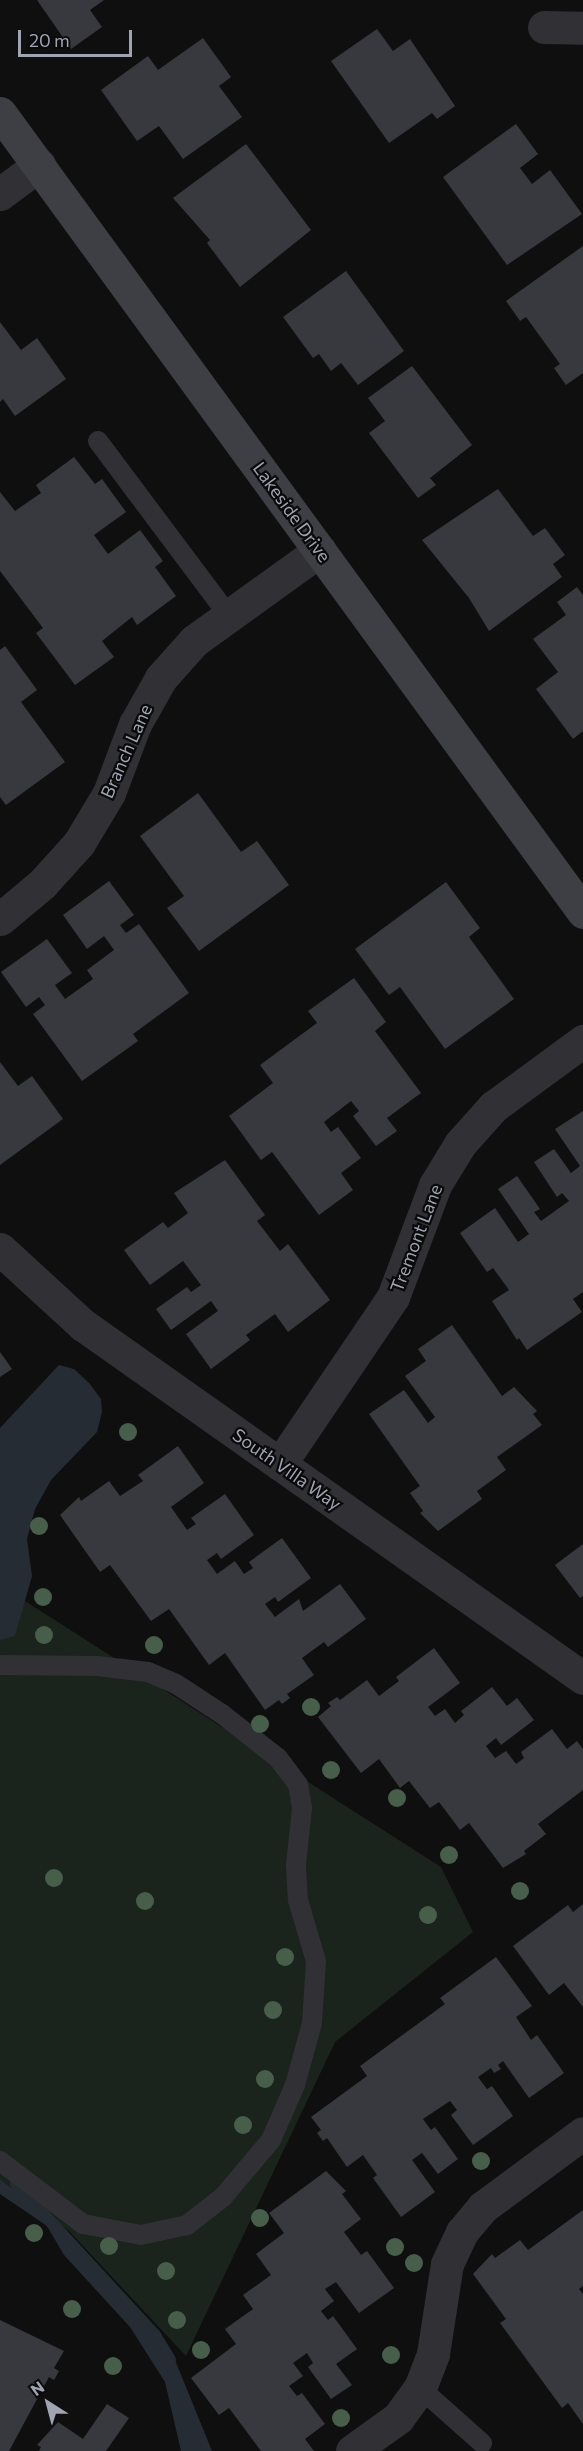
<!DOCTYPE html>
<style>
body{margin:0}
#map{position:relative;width:583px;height:2451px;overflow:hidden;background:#0f0f10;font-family:Commissioner,sans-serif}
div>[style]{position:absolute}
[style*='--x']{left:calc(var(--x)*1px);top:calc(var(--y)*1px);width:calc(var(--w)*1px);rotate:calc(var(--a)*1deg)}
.green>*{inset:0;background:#1b231d}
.water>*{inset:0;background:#252c34}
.stream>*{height:12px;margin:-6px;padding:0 6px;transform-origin:6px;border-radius:6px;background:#252c34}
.building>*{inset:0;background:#38393e}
.service>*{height:20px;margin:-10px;padding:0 10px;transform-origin:10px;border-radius:10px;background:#303035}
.minor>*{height:33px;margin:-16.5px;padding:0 16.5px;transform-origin:16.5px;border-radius:16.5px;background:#303035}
.secondary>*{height:33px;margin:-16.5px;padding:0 16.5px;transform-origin:16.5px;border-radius:16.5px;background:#3e3f45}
.trees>*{width:18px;height:18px;margin:-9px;border-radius:50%;background:#475e4b}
span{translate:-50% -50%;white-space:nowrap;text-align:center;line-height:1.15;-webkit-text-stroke:4.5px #0a0a0b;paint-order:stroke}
.street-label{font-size:18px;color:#9fa3b2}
.north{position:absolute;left:18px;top:2373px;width:60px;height:60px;-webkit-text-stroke:4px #0a0a0b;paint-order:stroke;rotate:324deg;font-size:16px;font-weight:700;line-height:24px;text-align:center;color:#9fa3b2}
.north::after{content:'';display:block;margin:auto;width:21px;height:27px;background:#9fa3b2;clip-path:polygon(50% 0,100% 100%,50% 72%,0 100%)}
.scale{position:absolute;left:18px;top:30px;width:114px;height:27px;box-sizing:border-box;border:3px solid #9fa3b2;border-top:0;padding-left:8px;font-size:18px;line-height:21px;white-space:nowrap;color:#9fa3b2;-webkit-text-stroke:4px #0a0a0b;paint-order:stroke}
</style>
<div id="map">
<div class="green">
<div style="clip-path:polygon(0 1585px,441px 1867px,473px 1932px,335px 2042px,186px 2356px,69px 2231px,0 2179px)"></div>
</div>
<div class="water">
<div style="clip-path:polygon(59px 1365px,74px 1369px,89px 1383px,101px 1399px,102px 1412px,97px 1432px,51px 1480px,35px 1509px,27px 1539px,32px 1576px,15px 1636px,0 1640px,0 1428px)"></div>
<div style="clip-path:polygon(0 2179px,53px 2220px,71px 2249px,175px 2360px,212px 2451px,181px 2451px,165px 2382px,130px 2327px,64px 2255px,47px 2226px,0 2194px)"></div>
</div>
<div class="stream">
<div style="--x:16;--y:2184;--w:205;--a:47.4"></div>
<div style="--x:155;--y:2335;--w:29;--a:59"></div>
</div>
<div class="building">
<div style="clip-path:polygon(37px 0,104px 0,90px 10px,102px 27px,71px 49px)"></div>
<div style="clip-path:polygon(377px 29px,393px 51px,410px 39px,455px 106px,437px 119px,432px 113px,389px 143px,331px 61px)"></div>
<div style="clip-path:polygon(203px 38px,231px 77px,219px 86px,242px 117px,183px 159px,159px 126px,137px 141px,101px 90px,148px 56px,158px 70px)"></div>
<div style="clip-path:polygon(516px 124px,538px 154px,520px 168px,532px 184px,550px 170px,582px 214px,507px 265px,443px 177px)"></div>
<div style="clip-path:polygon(246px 144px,311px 230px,240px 287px,207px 243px,210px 240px,173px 198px)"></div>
<div style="clip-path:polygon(583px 246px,583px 373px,566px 385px,554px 368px,560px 364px,526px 317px,520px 321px,506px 301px)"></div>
<div style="clip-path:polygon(346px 271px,404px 351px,358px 385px,341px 363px,331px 371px,319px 354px,313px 358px,283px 317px)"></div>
<div style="clip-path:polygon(0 322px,21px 350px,37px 338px,66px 379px,15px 416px,3px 399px,0 402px)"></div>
<div style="clip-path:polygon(412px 366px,472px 445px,430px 478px,436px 485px,418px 498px,369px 433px,385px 421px,368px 398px)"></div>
<div style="clip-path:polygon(74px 457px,95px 484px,102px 479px,126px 512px,94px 535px,108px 554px,140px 530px,163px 561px,155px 567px,176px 596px,137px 625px,132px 617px,102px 641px,114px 657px,75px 685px,36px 633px,43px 628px,0 571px,0 492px,15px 511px,41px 493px,36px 485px)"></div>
<div style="clip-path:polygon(498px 489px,533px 536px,545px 528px,565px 555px,553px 564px,562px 577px,489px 631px,469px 598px,422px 540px)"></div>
<div style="clip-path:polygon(577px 587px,583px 595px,583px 731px,573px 739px,536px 689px,558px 672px,533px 639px,566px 615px,557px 602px)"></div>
<div style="clip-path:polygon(5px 646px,37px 690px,21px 702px,65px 762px,6px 805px,0 797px,0 650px)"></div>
<div style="clip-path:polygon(198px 793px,241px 852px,257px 841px,289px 885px,199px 951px,167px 908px,184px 896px,140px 836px)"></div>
<div style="clip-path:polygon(109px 881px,134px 915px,120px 925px,126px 933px,139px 924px,189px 993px,133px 1034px,138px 1041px,82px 1081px,33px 1014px,45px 1005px,39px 997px,26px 1007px,1px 972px,47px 939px,72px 973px,55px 985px,65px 999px,93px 979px,87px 970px,114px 950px,104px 936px,87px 949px,63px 915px)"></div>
<div style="clip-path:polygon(446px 882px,480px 928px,469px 937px,514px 999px,445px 1049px,400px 987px,389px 995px,355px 949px)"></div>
<div style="clip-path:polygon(354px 978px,386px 1022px,375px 1031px,421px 1093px,387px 1118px,397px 1131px,376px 1146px,353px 1116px,359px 1111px,351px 1101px,324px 1122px,331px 1132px,338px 1127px,361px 1158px,341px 1173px,353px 1190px,319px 1215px,272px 1152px,261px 1160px,229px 1116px,273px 1083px,260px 1065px,317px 1023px,308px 1011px)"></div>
<div style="clip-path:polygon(0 1062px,18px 1086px,32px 1076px,63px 1119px,0 1165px)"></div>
<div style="clip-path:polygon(583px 1111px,583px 1292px,573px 1299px,582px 1312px,527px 1350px,519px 1338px,517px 1340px,492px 1301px,509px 1290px,493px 1268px,487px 1272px,460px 1233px,495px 1208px,518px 1242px,529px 1234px,498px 1189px,517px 1176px,540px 1209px,534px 1212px,541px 1221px,569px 1201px,562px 1193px,557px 1197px,534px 1162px,554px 1149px,571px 1173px,580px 1166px,555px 1129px)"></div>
<div style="clip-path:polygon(225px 1160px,265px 1215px,257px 1221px,280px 1251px,288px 1244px,330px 1300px,288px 1332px,275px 1314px,246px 1335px,250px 1340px,211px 1369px,186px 1334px,218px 1311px,211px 1301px,171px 1330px,156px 1309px,187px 1287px,191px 1292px,201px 1285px,183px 1261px,150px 1285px,124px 1250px,163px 1222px,168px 1228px,188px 1213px,174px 1193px)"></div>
<div style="clip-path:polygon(452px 1325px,502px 1396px,514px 1387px,537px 1411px,533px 1414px,542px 1425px,497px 1457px,506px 1470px,477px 1491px,482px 1499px,438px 1531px,420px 1513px,423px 1511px,410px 1493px,420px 1486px,369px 1414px,404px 1390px,428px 1423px,435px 1417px,405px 1376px,426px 1361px,418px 1349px)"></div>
<div style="clip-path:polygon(0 1352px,12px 1369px,0 1377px)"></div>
<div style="clip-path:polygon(178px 1446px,204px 1483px,171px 1507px,187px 1530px,196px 1524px,191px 1518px,225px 1494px,254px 1535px,221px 1559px,217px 1553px,207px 1560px,217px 1574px,235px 1561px,244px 1574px,253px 1568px,249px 1562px,282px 1538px,311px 1578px,278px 1602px,275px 1597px,265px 1604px,275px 1617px,299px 1599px,303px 1611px,340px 1584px,366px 1619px,328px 1647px,324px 1642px,302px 1658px,314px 1675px,287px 1694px,290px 1698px,282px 1704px,279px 1700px,265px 1710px,225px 1653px,209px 1665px,169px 1609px,151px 1621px,110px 1565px,100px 1572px,60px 1515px,79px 1497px,81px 1501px,109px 1481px,120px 1496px,143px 1481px,138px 1475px)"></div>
<div style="clip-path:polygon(583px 1544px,583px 1596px,580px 1598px,555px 1565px)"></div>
<div style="clip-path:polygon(434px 1648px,460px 1683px,428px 1707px,435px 1716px,445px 1709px,455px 1723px,464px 1715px,461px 1711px,492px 1687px,507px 1706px,517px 1698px,534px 1720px,501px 1745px,496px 1738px,486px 1746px,495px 1758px,506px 1751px,516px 1764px,524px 1758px,521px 1752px,552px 1729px,567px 1749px,577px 1741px,583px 1749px,583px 1790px,538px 1824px,546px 1834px,524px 1851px,526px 1854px,503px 1868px,469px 1823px,460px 1830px,439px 1802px,430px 1808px,409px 1781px,400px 1788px,379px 1759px,361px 1773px,318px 1717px,331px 1706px,328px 1703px,337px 1697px,340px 1700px,367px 1680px,379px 1696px,399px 1681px,396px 1677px)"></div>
<div style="clip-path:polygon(583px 1904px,583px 2007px,564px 1983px,549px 1995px,513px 1946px,568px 1905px,573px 1912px)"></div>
<div style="clip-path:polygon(496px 1957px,532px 2006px,516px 2017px,531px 2040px,537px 2035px,564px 2073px,529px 2098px,503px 2061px,498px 2065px,501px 2069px,494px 2073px,491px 2068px,478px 2077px,487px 2089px,492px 2086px,513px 2116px,473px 2145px,451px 2115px,457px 2110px,450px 2101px,423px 2119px,431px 2130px,435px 2127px,458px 2159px,438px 2174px,422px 2153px,412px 2160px,435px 2192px,401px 2217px,373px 2178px,377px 2175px,363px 2155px,347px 2167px,327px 2138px,323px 2141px,317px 2133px,321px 2130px,311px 2117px,367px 2076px,360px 2066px,445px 2004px,440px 1998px)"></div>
<div style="clip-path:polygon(326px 2171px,346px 2191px,342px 2194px,361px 2219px,344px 2232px,361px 2255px,367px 2251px,394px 2288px,359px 2313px,336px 2282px,325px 2289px,334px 2301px,321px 2311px,328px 2320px,333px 2316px,357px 2349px,336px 2364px,352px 2385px,331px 2399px,308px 2367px,313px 2363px,307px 2353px,293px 2363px,303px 2376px,289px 2386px,297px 2396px,302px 2393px,325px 2424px,305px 2439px,314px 2451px,261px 2451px,229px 2408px,219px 2415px,191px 2378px,236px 2344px,225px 2329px,253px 2309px,243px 2295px,271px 2275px,256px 2254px,284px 2233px,269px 2213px)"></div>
<div style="clip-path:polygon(583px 2210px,583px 2286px,579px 2289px,583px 2294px,583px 2424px,568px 2403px,562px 2408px,500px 2323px,506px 2319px,473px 2274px,492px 2254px,495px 2258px,520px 2240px,528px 2250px)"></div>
<div style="clip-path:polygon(0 2320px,64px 2351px,54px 2368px,59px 2371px,54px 2380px,49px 2377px,9px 2451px,0 2451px)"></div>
<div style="clip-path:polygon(107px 2404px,129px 2418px,106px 2451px,39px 2451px,41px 2447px,37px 2445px,58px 2422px,83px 2439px)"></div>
</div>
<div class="service">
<div style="--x:98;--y:441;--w:219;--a:53.2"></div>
<div style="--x:0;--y:1665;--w:97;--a:0.6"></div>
<div style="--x:97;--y:1666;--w:51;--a:6.7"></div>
<div style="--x:148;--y:1672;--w:30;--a:23"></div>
<div style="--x:176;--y:1684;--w:55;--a:33.1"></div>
<div style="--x:222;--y:1714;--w:71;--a:38.2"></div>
<div style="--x:278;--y:1758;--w:34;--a:53"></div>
<div style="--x:298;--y:1785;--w:23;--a:80"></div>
<div style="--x:302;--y:1808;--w:57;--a:96"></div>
<div style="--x:296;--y:1865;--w:35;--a:87"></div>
<div style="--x:298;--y:1900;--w:64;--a:73.6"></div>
<div style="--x:316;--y:1961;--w:62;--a:93.7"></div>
<div style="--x:312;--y:2023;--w:64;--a:105.3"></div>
<div style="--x:295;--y:2085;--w:60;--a:113.6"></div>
<div style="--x:271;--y:2140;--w:75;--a:130.1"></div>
<div style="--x:223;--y:2197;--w:46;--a:142.1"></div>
<div style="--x:187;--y:2225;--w:47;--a:167.7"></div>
<div style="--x:141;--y:2235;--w:59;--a:-169.3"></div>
<div style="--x:83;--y:2224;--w:104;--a:-142.8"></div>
<div style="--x:420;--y:2388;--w:83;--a:41.6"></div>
</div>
<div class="minor">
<div style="--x:544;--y:27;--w:39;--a:1"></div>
<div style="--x:0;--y:194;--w:49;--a:-36.6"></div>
<div style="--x:0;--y:919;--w:55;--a:-39.8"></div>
<div style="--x:42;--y:884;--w:55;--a:-47.9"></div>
<div style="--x:79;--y:843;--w:58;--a:-59"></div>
<div style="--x:109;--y:793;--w:74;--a:-69.4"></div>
<div style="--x:135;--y:724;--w:53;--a:-60.5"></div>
<div style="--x:161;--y:678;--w:50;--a:-48.3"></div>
<div style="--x:194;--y:641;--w:155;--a:-35.8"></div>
<div style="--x:0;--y:1249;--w:113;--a:42.5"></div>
<div style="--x:83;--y:1325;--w:612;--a:35.22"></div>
<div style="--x:280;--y:1464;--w:202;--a:-55.9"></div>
<div style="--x:393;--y:1297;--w:120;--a:-69.4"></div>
<div style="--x:435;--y:1185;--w:48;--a:-58.6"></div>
<div style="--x:460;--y:1144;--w:50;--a:-48.3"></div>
<div style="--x:493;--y:1107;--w:112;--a:-36.3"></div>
<div style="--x:352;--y:2451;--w:57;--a:-35.7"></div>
<div style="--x:398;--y:2418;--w:37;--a:-54"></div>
<div style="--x:420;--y:2388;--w:36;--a:-69"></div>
<div style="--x:433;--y:2354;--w:91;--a:-81.2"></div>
<div style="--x:447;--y:2264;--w:35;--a:-65"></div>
<div style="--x:462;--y:2232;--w:33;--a:-50"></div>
<div style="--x:483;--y:2207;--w:124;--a:-36.5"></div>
</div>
<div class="secondary">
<div style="--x:0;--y:113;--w:989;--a:53.88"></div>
</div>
<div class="trees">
<div style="left:128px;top:1432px"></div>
<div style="left:39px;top:1526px"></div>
<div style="left:43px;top:1597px"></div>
<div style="left:44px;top:1635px"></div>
<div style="left:154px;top:1645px"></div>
<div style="left:311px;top:1707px"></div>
<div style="left:260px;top:1724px"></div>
<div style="left:331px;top:1770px"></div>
<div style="left:397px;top:1798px"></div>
<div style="left:449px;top:1855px"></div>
<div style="left:54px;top:1878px"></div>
<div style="left:520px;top:1891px"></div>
<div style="left:145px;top:1901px"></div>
<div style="left:428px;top:1915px"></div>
<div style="left:285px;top:1957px"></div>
<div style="left:273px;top:2010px"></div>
<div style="left:265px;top:2079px"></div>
<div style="left:243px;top:2125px"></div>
<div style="left:481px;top:2161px"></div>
<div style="left:260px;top:2218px"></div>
<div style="left:34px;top:2233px"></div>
<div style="left:109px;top:2246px"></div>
<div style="left:395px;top:2247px"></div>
<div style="left:414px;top:2263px"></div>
<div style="left:166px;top:2271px"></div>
<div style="left:72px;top:2309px"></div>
<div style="left:177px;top:2320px"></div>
<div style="left:201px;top:2350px"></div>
<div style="left:391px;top:2355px"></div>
<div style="left:113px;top:2366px"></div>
<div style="left:341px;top:2418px"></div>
</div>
<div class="street-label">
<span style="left:292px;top:512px;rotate:54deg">Lakeside Drive</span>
<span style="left:126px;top:751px;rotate:-66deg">Branch Lane</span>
<span style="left:416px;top:1238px;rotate:-69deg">Tremont Lane</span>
<span style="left:287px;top:1469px;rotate:35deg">South Villa Way</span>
</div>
<div class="north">N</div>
<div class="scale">20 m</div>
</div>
